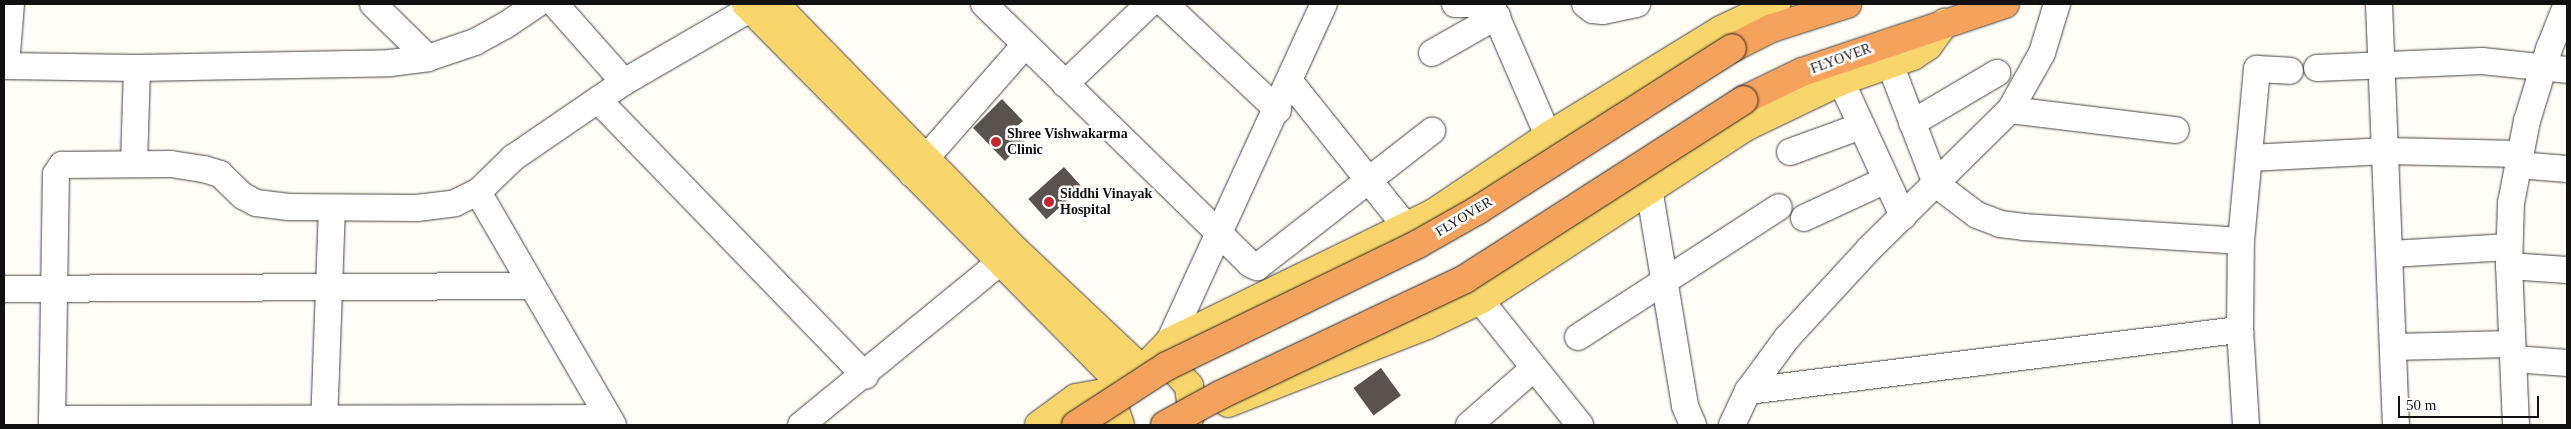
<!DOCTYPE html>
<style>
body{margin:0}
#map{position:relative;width:2571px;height:429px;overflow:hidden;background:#fffdf5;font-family:"Times New Roman",serif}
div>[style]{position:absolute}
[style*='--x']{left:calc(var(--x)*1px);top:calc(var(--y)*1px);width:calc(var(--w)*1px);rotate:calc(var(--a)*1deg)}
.building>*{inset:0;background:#5a524d;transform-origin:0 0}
.roads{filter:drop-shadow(0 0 1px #444) drop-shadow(0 0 1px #444)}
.minor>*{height:26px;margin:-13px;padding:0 13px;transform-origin:13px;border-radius:13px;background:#fff}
.major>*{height:28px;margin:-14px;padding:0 14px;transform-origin:14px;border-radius:14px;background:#f9d66b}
.highway>*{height:28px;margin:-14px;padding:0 14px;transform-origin:14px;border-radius:14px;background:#f5a25d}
.bridges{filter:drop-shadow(0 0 1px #222) drop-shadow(0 0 1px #222)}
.highway-bridge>*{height:28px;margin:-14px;padding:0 14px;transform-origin:14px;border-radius:14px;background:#f5a25d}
.dots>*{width:14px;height:14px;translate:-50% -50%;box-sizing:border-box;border:2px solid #fff;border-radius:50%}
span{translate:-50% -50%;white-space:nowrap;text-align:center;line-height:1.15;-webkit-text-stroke:5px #fff;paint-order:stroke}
.street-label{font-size:14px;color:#111}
.poi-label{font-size:14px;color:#111;font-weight:700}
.left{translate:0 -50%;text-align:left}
.frame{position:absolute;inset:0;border:5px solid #111;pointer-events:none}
.scale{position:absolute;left:2398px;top:396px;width:141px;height:22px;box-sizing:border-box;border:2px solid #111;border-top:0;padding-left:6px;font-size:15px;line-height:18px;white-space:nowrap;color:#111;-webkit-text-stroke:4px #fff;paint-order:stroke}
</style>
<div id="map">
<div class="building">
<div style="clip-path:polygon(1002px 99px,1023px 121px,1016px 127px,1027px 138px,1005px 161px,973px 128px)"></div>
<div style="left:1064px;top:167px;width:27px;height:48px;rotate:48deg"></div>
<div style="left:1381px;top:368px;width:34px;height:34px;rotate:54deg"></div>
</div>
<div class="roads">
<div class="minor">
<div style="--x:373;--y:4;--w:77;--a:44.5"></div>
<div style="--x:555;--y:4;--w:104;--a:48.5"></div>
<div style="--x:984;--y:4;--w:372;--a:44.3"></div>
<div style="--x:1250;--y:264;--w:8;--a:23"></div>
<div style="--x:1257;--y:267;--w:222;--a:-37.9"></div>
<div style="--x:1165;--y:4;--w:155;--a:43.2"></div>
<div style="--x:1455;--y:4;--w:18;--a:0"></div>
<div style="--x:1491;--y:4;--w:144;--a:66.6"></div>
<div style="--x:1585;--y:4;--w:10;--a:37"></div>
<div style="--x:1593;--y:10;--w:10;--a:6"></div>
<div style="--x:1603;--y:11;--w:35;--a:-12"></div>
<div style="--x:2379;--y:4;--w:421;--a:87.7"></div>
<div style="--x:1432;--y:53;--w:75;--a:-29.6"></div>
<div style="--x:1890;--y:64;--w:129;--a:69"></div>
<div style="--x:1936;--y:184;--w:51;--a:37.1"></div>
<div style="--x:1977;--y:215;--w:25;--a:21"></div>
<div style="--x:2000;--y:224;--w:24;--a:7"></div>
<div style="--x:2024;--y:227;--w:217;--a:3.7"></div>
<div style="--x:4;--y:66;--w:133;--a:0.9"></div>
<div style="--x:137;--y:68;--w:253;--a:-1.1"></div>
<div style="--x:390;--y:63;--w:38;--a:-7"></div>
<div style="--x:428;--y:58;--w:50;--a:-18.8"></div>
<div style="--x:475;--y:42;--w:35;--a:-29"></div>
<div style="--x:506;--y:25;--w:37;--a:-34"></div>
<div style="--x:6;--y:66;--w:62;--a:-85.4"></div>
<div style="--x:2317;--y:68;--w:165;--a:-2.4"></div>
<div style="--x:2482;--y:61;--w:85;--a:6"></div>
<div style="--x:1841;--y:81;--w:149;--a:65.3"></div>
<div style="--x:1290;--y:82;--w:187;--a:51.3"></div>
<div style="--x:1065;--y:84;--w:116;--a:-43.6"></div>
<div style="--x:598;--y:100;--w:384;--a:45.9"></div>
<div style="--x:2010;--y:110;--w:167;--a:6.9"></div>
<div style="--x:1912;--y:123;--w:99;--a:-30.5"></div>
<div style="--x:1790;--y:152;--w:76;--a:-20.1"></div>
<div style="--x:2249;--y:158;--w:138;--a:-2.9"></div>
<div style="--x:2387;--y:151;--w:133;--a:1.3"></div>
<div style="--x:134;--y:164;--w:96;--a:-88.2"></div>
<div style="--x:2518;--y:165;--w:49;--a:4.7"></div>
<div style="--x:912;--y:174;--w:171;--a:-48.8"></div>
<div style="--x:1649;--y:188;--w:221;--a:80.6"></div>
<div style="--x:1685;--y:406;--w:21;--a:67"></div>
<div style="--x:478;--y:192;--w:269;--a:59.9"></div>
<div style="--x:1804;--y:218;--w:90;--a:-24.9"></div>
<div style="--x:2391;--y:254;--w:118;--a:-3.4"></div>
<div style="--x:2509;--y:266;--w:58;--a:3.9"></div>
<div style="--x:4;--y:289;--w:527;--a:-0.33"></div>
<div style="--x:1480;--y:300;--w:160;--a:51.3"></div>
<div style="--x:1578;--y:337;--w:239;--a:-32.9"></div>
<div style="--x:1169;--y:342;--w:372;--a:-65.4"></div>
<div style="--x:2395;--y:347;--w:116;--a:-1.5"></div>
<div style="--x:2514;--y:359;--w:53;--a:4.3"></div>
<div style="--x:1748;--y:391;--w:496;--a:-7.1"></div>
<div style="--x:52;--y:419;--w:554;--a:-0.1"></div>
<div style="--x:606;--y:418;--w:7;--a:90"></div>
<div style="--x:52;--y:425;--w:251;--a:-89.1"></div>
<div style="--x:56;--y:174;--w:11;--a:-56"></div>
<div style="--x:62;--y:165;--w:109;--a:-0.5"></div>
<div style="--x:171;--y:164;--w:33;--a:9"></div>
<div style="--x:204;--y:169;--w:17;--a:17"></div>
<div style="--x:220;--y:174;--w:32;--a:44"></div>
<div style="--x:243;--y:196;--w:15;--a:28"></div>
<div style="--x:256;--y:203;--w:33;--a:7"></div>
<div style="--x:289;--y:207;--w:128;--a:0.4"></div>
<div style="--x:417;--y:208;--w:38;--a:-7"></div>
<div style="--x:455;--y:203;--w:25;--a:-26"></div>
<div style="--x:478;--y:192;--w:49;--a:-44.2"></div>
<div style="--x:513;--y:158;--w:135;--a:-34.4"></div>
<div style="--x:624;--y:82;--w:146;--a:-30.1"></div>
<div style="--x:324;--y:425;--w:217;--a:-87.9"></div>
<div style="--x:801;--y:425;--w:276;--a:-39.3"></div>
<div style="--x:1469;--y:425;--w:85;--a:-41.2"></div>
<div style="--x:1732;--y:425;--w:38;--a:-65"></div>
<div style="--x:1748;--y:391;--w:66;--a:-53.7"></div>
<div style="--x:1787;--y:338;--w:121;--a:-47.3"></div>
<div style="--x:1869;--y:249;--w:198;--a:-44.6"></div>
<div style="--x:2010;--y:110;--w:65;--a:-60.7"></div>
<div style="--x:2042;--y:53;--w:51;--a:-73"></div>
<div style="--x:2246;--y:425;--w:95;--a:-93.6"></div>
<div style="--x:2240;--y:330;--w:89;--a:-89.4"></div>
<div style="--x:2241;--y:241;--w:173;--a:-84.7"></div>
<div style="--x:2257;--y:69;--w:33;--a:3"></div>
<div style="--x:2516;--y:425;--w:159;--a:-92.5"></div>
<div style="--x:2509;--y:266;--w:63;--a:-88.2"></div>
<div style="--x:2511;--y:203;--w:84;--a:-79"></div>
<div style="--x:2527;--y:121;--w:75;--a:-73"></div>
<div style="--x:2549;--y:49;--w:48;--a:-68.2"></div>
</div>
<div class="major">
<div style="--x:746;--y:4;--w:530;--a:45.31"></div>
<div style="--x:775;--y:4;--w:344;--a:45.7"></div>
<div style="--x:1015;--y:250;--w:169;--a:43.3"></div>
<div style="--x:1149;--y:363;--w:29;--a:-46"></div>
<div style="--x:1169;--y:342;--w:296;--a:-26"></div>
<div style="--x:1435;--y:212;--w:136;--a:-33.9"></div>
<div style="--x:1548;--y:136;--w:203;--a:-31.5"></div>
<div style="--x:1721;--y:30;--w:61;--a:-25.3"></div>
<div style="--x:1228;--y:403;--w:214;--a:-21.4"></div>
<div style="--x:1427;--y:325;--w:59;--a:-25.3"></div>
<div style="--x:1480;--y:300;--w:319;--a:-33.1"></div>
<div style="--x:1747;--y:126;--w:104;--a:-25.6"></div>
<div style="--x:1841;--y:81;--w:76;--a:-19.1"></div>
<div style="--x:1913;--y:56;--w:18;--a:-34"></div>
<div style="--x:1928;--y:46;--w:29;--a:-54"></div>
<div style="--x:1039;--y:425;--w:46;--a:-36.1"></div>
<div style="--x:1076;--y:398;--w:40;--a:-10"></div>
<div style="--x:1120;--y:425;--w:21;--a:-109"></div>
<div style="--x:1113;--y:405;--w:14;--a:-82"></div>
<div style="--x:1115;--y:391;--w:23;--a:-56"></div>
<div style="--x:1128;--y:372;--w:23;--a:-23"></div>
<div style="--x:1149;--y:363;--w:25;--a:12"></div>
<div style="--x:1173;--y:368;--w:24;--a:48"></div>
<div style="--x:1189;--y:386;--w:25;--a:83"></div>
<div style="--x:1192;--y:411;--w:15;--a:113"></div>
</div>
<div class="highway">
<div style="--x:1732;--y:48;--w:45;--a:-26.6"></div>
<div style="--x:1772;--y:28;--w:79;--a:-17.7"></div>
<div style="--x:1744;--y:100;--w:64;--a:-25.8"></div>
<div style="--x:1802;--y:72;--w:214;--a:-18.5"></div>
</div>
</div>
<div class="bridges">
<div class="highway-bridge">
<div style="--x:1076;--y:425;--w:108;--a:-33"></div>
<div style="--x:1167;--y:366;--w:279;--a:-25.9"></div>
<div style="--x:1418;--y:244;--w:69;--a:-29.5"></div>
<div style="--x:1478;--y:210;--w:301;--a:-32.5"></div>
<div style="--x:1165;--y:425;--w:63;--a:-28.6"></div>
<div style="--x:1220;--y:395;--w:271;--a:-25.3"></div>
<div style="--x:1465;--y:279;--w:331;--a:-32.7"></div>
</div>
</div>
<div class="dots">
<div style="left:996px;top:142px;background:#c4262e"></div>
<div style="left:1049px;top:202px;background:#c4262e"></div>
</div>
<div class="street-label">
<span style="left:1841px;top:59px;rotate:-20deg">FLYOVER</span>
<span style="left:1464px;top:217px;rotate:-31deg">FLYOVER</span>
</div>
<div class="poi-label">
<span class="left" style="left:1007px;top:142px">Shree Vishwakarma<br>Clinic</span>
<span class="left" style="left:1060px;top:202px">Siddhi Vinayak<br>Hospital</span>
</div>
<div class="frame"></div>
<div class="scale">50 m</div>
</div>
